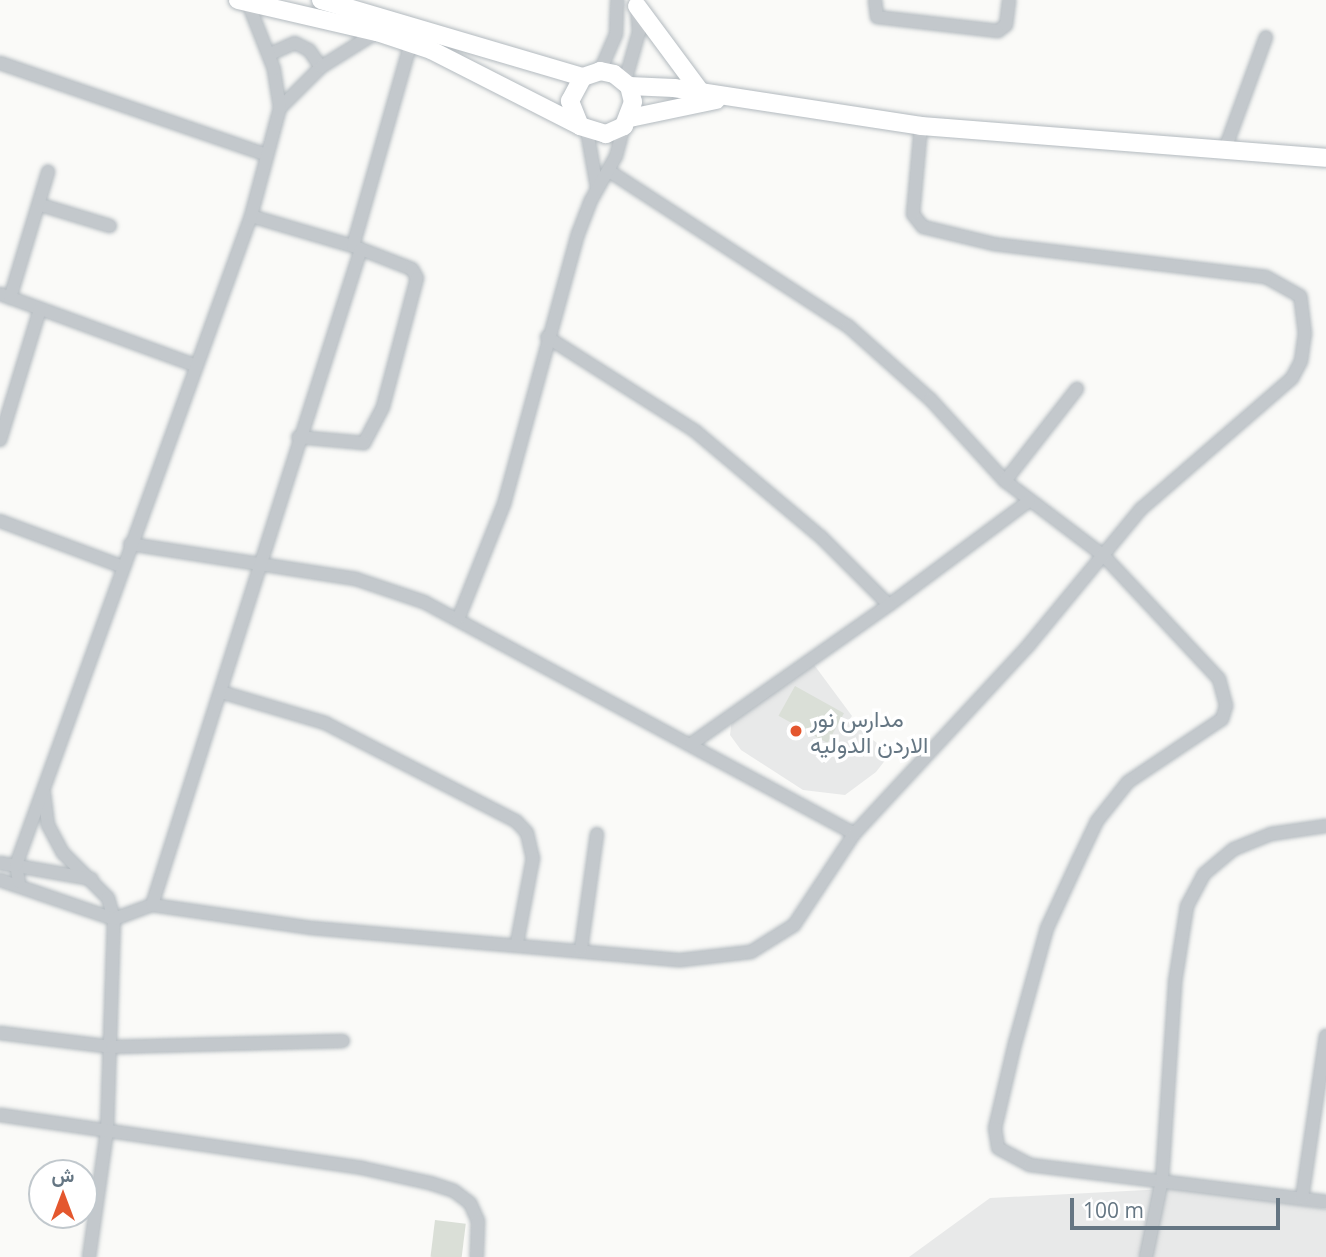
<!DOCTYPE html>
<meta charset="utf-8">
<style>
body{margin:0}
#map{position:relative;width:1326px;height:1257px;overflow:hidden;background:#fafaf8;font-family:"Open Sans",Vazirmatn,sans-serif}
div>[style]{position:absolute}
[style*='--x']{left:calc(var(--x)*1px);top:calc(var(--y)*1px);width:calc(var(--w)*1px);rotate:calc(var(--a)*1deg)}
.built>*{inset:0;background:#e8e9e9}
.green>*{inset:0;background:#dadfd7;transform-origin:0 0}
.roads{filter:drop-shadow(0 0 2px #b3babf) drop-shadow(0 0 2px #b3babf)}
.street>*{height:12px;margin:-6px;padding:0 6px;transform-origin:6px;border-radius:6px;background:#c3c8cc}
.secondary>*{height:18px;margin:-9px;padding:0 9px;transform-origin:9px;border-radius:9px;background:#fff}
.dots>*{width:19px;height:19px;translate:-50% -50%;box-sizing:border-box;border:4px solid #fff;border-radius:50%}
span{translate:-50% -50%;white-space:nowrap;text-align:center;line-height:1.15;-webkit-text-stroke:7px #fff;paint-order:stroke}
.poi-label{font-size:23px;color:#657683}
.left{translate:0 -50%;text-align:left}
.north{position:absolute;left:28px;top:1159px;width:70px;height:70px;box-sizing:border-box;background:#fff;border:2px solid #c1c8cd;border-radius:50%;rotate:0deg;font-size:19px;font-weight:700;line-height:28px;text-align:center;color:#657683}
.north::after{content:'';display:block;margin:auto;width:24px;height:32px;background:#e4572e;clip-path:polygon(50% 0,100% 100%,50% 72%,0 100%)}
.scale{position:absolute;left:1070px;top:1198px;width:210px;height:32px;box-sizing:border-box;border:4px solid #657683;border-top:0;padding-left:9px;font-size:21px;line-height:24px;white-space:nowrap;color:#657683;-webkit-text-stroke:5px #fff;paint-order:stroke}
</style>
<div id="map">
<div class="built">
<div style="clip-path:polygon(812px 662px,852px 716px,849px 720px,890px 754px,876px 772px,845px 795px,803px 790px,741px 750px,730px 735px,732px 719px)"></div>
<div style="clip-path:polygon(1185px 1188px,1326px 1209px,1326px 1257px,909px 1257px,990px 1198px)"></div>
</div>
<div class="green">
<div style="left:795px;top:686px;width:56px;height:34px;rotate:29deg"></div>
<div style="left:435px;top:1220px;width:31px;height:37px;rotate:7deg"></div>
</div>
<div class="roads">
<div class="street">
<div style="--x:875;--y:0;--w:17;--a:83"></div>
<div style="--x:877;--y:17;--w:122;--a:6.6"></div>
<div style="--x:998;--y:31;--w:10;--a:-37"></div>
<div style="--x:1006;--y:25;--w:25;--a:-83"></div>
<div style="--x:270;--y:54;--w:27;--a:-24"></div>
<div style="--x:295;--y:43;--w:16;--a:27"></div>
<div style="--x:309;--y:50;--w:21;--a:55"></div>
<div style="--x:0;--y:63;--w:282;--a:19"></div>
<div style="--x:600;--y:71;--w:40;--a:-66.6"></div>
<div style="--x:616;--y:34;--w:34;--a:-88"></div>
<div style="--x:625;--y:81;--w:51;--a:-74.1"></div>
<div style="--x:639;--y:32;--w:25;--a:-95"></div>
<div style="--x:280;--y:108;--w:58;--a:-45"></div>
<div style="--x:321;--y:67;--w:66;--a:-32"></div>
<div style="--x:587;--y:131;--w:57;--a:79.9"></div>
<div style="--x:1225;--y:149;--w:119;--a:-69.9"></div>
<div style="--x:609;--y:171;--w:285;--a:33"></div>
<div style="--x:848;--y:326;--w:110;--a:41.7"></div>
<div style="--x:930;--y:399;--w:111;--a:47.6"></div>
<div style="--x:1005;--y:481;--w:123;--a:37.1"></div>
<div style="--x:1103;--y:555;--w:170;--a:46.9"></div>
<div style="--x:1219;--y:679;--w:28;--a:75"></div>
<div style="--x:1226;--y:706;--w:14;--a:107"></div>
<div style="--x:1222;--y:719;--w:113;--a:146.2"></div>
<div style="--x:1128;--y:782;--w:50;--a:128.5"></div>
<div style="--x:1097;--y:821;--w:44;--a:115.4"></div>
<div style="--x:1078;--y:861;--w:74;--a:114.8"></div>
<div style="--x:1047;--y:928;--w:119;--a:105.5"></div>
<div style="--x:1015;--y:1043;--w:87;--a:103.2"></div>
<div style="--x:995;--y:1128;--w:20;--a:81"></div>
<div style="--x:998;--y:1148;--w:36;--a:28"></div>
<div style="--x:1030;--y:1165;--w:298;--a:7.1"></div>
<div style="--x:41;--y:205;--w:72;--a:16.9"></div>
<div style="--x:251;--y:216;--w:106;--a:16.4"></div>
<div style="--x:353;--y:246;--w:63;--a:21.3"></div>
<div style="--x:412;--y:269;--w:10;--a:61"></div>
<div style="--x:417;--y:278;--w:133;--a:104.8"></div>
<div style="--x:383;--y:407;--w:41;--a:117.8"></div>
<div style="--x:364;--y:443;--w:66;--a:-174.8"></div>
<div style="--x:353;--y:246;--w:212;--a:-74.1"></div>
<div style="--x:0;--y:294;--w:207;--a:20.1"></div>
<div style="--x:10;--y:298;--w:132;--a:-73.2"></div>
<div style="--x:547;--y:337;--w:175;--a:32.4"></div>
<div style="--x:695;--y:431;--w:165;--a:40.1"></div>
<div style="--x:821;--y:537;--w:96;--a:45"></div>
<div style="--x:889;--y:605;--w:174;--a:-36.6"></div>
<div style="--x:0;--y:440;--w:137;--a:-73"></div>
<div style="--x:1005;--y:481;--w:117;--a:-52"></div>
<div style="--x:0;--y:521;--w:132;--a:20.4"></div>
<div style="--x:130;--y:544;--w:229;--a:8.8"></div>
<div style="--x:356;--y:579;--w:72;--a:18.7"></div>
<div style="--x:424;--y:602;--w:489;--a:28.3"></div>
<div style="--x:459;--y:617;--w:122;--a:-68.3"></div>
<div style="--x:504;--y:504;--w:280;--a:-74.7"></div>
<div style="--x:578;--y:234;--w:34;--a:-69"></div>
<div style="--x:590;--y:202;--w:53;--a:-60.5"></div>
<div style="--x:616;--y:156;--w:31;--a:-75"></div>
<div style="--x:221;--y:692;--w:109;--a:16.6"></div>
<div style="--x:325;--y:723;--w:215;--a:27.2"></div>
<div style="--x:516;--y:821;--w:16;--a:47"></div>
<div style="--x:527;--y:833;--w:26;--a:77"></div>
<div style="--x:533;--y:858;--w:86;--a:100.7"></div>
<div style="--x:691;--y:744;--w:242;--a:-35.1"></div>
<div style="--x:44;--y:793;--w:32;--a:83"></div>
<div style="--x:48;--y:825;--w:32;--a:62"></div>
<div style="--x:63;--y:853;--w:64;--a:45"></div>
<div style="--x:108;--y:898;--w:22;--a:74"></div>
<div style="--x:114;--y:919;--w:212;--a:91.9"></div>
<div style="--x:107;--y:1131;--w:127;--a:98.1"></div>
<div style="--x:0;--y:863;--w:93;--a:9.9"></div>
<div style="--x:0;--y:880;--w:120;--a:18.9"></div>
<div style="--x:114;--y:919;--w:40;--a:-20.2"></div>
<div style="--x:152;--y:905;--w:162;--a:8.2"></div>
<div style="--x:312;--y:928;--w:370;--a:5"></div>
<div style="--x:681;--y:960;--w:70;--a:-6.5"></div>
<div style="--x:751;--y:952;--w:51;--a:-32.1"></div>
<div style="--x:794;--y:925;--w:109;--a:-56.6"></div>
<div style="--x:854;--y:834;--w:256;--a:-47.2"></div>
<div style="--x:1028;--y:646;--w:178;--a:-50.5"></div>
<div style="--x:1141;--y:509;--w:200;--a:-40.9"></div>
<div style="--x:1292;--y:378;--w:19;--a:-62"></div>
<div style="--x:1301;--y:361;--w:27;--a:-82"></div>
<div style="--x:1305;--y:334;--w:38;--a:-97"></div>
<div style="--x:1300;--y:296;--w:39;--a:-151"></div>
<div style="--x:1266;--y:277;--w:274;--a:-173.1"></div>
<div style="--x:994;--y:244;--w:73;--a:-166.5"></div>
<div style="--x:923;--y:227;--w:16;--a:-128"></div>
<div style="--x:913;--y:214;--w:88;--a:-84.8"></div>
<div style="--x:19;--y:882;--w:17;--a:-100"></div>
<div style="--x:16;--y:865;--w:690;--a:-70.09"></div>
<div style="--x:251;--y:216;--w:112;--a:-75"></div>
<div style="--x:280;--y:108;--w:39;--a:-99"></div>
<div style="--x:274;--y:69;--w:71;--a:-111.5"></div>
<div style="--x:152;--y:905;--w:688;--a:-72.33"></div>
<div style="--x:581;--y:949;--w:116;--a:-82.1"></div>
<div style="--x:0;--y:1033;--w:113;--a:7.1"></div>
<div style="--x:112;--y:1047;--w:231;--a:-1.5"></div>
<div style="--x:0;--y:1115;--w:366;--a:8.3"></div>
<div style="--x:362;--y:1168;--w:70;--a:12.4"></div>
<div style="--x:430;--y:1183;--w:25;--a:18"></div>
<div style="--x:454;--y:1191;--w:20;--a:37"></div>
<div style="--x:470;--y:1203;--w:20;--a:66"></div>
<div style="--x:478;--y:1221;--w:36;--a:92"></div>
<div style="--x:1302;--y:1198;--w:164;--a:-81.6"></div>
<div style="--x:1146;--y:1257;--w:79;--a:-78.3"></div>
<div style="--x:1162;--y:1180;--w:198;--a:-86.2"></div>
<div style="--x:1175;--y:982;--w:77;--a:-81"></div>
<div style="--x:1187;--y:906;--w:36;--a:-62"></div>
<div style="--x:1204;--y:874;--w:39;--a:-40"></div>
<div style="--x:1234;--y:849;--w:40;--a:-22"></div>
<div style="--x:1271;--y:834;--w:56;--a:-8.3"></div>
</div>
<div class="secondary">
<div style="--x:238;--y:0;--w:143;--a:13"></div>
<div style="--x:377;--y:32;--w:57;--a:18.4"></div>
<div style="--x:431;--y:50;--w:167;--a:27"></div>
<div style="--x:321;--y:0;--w:273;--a:16.4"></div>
<div style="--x:583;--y:77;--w:18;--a:-19"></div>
<div style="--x:600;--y:71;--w:14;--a:12"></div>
<div style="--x:614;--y:74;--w:19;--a:39"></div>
<div style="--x:629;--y:86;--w:16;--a:76"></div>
<div style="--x:633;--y:102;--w:26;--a:111"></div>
<div style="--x:624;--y:126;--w:20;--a:156"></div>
<div style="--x:606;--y:134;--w:27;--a:-163"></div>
<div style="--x:580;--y:126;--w:27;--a:-112"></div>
<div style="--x:570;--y:101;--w:27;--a:-62"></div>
<div style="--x:637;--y:6;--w:106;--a:53.5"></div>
<div style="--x:629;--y:86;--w:45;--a:2.5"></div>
<div style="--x:674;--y:88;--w:250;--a:8.7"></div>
<div style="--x:921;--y:126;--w:406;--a:4.5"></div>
<div style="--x:630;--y:118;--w:88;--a:-11.8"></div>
</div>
</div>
<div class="dots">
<div style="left:796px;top:731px;background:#e4572e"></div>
</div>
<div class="poi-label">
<span class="left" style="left:810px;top:731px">مدارس نور<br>الاردن الدوليه</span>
</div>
<div class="north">ش</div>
<div class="scale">100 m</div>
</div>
